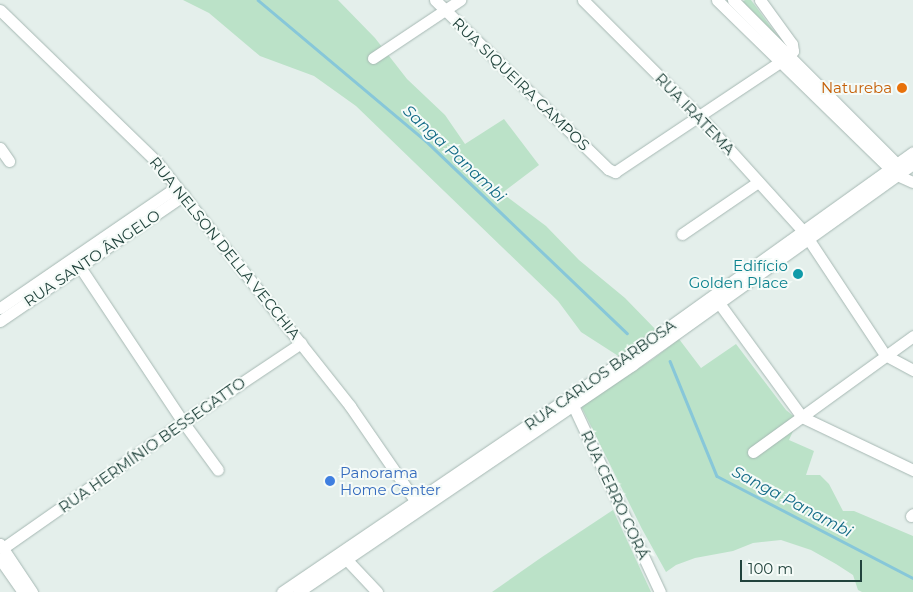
<!DOCTYPE html>
<meta charset="utf-8">
<style>
body{margin:0}
#map{position:relative;width:913px;height:592px;overflow:hidden;background:#e4efeb;font-family:Montserrat,sans-serif}
div>[style]{position:absolute}
[style*='--x']{left:calc(var(--x)*1px);top:calc(var(--y)*1px);width:calc(var(--w)*1px);rotate:calc(var(--a)*1deg)}
.green>*{inset:0;background:#bbe2c8}
.stream>*{height:2.5px;margin:-1.25px;padding:0 1.25px;transform-origin:1.25px;border-radius:1.25px;background:#87c7d9}
.roads{filter:drop-shadow(0 0 1px #a6b8b3) drop-shadow(0 0 1px #a6b8b3)}
.minor>*{height:11px;margin:-5.5px;padding:0 5.5px;transform-origin:5.5px;border-radius:5.5px;background:#fff}
.dots>*{width:14px;height:14px;translate:-50% -50%;box-sizing:border-box;border:2px solid #f5fbf8;border-radius:50%}
span{translate:-50% -50%;white-space:nowrap;text-align:center;line-height:1.15;-webkit-text-stroke:4px #f5fbf8;paint-order:stroke}
.street-label{font-size:15px;color:#21433c}
.food-label{font-size:15px;color:#c56008}
.right{translate:-100% -50%;text-align:right}
.culture-label{font-size:15px;color:#0d838f}
.shop-label{font-size:15px;color:#366cbe}
.left{translate:0 -50%;text-align:left}
.water-label{font-size:16px;color:#136b87;font-style:italic}
.scale{position:absolute;left:740px;top:560px;width:122px;height:22px;box-sizing:border-box;border:2px solid #21433c;border-top:0;padding-left:6px;font-size:15px;line-height:18px;white-space:nowrap;color:#21433c;-webkit-text-stroke:4px #f5fbf8;paint-order:stroke}
</style>
<div id="map">
<div class="green">
<div style="clip-path:polygon(183px 0,338px 0,375px 38px,407px 79px,445px 115px,465px 144px,504px 119px,539px 165px,502px 193px,546px 226px,579px 260px,625px 298px,659px 333px,623px 359px,581px 332px,558px 301px,356px 106px,314px 76px,260px 56px,209px 13px)"></div>
<div style="clip-path:polygon(745px 0,751px 0,782px 42px,742px 2px)"></div>
<div style="clip-path:polygon(679px 339px,701px 368px,736px 344px,786px 410px,798px 420px,789px 440px,814px 451px,806px 475px,820px 475px,829px 484px,843px 511px,854px 511px,913px 536px,913px 592px,862px 592px,858px 590px,853px 575px,836px 564px,811px 550px,781px 540px,753px 543px,733px 551px,695px 558px,676px 565px,666px 572px,642px 529px,581px 406px,653px 359px)"></div>
<div style="clip-path:polygon(613px 510px,651px 592px,492px 592px,542px 557px)"></div>
</div>
<div class="stream">
<div style="--x:258;--y:0;--w:219;--a:40"></div>
<div style="--x:426;--y:141;--w:278;--a:43.7"></div>
<div style="--x:670;--y:361;--w:124;--a:67.8"></div>
<div style="--x:717;--y:476;--w:221;--a:27.5"></div>
</div>
<div class="roads">
<div class="minor">
<div style="--x:435;--y:0;--w:242;--a:44.3"></div>
<div style="--x:608;--y:169;--w:8;--a:23"></div>
<div style="--x:615;--y:172;--w:198;--a:-33.7"></div>
<div style="--x:583;--y:0;--w:165;--a:45"></div>
<div style="--x:700;--y:117;--w:154;--a:47.9"></div>
<div style="--x:803;--y:231;--w:149;--a:56.5"></div>
<div style="--x:885;--y:355;--w:32;--a:28"></div>
<div style="--x:717;--y:0;--w:240;--a:44.3"></div>
<div style="--x:889;--y:168;--w:11;--a:41"></div>
<div style="--x:897;--y:175;--w:17;--a:24"></div>
<div style="--x:733;--y:0;--w:238;--a:45"></div>
<div style="--x:760;--y:0;--w:54;--a:54"></div>
<div style="--x:792;--y:44;--w:7;--a:82"></div>
<div style="--x:793;--y:51;--w:7;--a:135"></div>
<div style="--x:0;--y:10;--w:217;--a:44.1"></div>
<div style="--x:156;--y:161;--w:313;--a:51.6"></div>
<div style="--x:350;--y:406;--w:124;--a:55.5"></div>
<div style="--x:373;--y:58;--w:105;--a:-33.7"></div>
<div style="--x:0;--y:148;--w:16;--a:55"></div>
<div style="--x:682;--y:234;--w:92;--a:-34.4"></div>
<div style="--x:74;--y:258;--w:197;--a:56.4"></div>
<div style="--x:183;--y:422;--w:59;--a:53.9"></div>
<div style="--x:716;--y:299;--w:146;--a:53.9"></div>
<div style="--x:802;--y:417;--w:123;--a:25.5"></div>
<div style="--x:0;--y:308;--w:214;--a:-34.4"></div>
<div style="--x:0;--y:321;--w:223;--a:-34.4"></div>
<div style="--x:570;--y:399;--w:213;--a:65"></div>
<div style="--x:753;--y:452;--w:198;--a:-35.9"></div>
<div style="--x:911;--y:516;--w:3;--a:-45"></div>
<div style="--x:0;--y:544;--w:58;--a:56.3"></div>
<div style="--x:3;--y:548;--w:220;--a:-35"></div>
<div style="--x:183;--y:422;--w:142;--a:-33.8"></div>
<div style="--x:0;--y:559;--w:40;--a:55.1"></div>
<div style="--x:347;--y:560;--w:44;--a:46.8"></div>
<div style="--x:282;--y:592;--w:400;--a:-34.2"></div>
<div style="--x:613;--y:367;--w:369;--a:-35.6"></div>
<div style="--x:298;--y:592;--w:404;--a:-34.2"></div>
<div style="--x:632;--y:365;--w:345;--a:-35.6"></div>
</div>
</div>
<div class="dots">
<div style="left:902px;top:88px;background:#e8710a"></div>
<div style="left:798px;top:274px;background:#0f9aa8"></div>
<div style="left:330px;top:481px;background:#3f7fe0"></div>
</div>
<div class="street-label">
<span style="left:521px;top:84px;rotate:44deg">RUA SIQUEIRA CAMPOS</span>
<span style="left:695px;top:114px;rotate:46deg">RUA IRATEMA</span>
<span style="left:225px;top:248px;rotate:51deg">RUA NELSON DELLA VECCHIA</span>
<span style="left:92px;top:258px;rotate:-34deg">RUA SANTO ÂNGELO</span>
<span style="left:600px;top:375px;rotate:-35deg">RUA CARLOS BARBOSA</span>
<span style="left:152px;top:445px;rotate:-35deg">RUA HERMÍNIO BESSEGATTO</span>
<span style="left:615px;top:495px;rotate:65deg">RUA CERRO CORÁ</span>
</div>
<div class="food-label">
<span class="right" style="left:892px;top:88px">Natureba</span>
</div>
<div class="culture-label">
<span class="right" style="left:788px;top:274px">Edifício<br>Golden Place</span>
</div>
<div class="shop-label">
<span class="left" style="left:340px;top:481px">Panorama<br>Home Center</span>
</div>
<div class="water-label">
<span style="left:454px;top:154px;rotate:43deg">Sanga Panambi</span>
<span style="left:792px;top:502px;rotate:28deg">Sanga Panambi</span>
</div>
<div class="scale">100 m</div>
</div>
